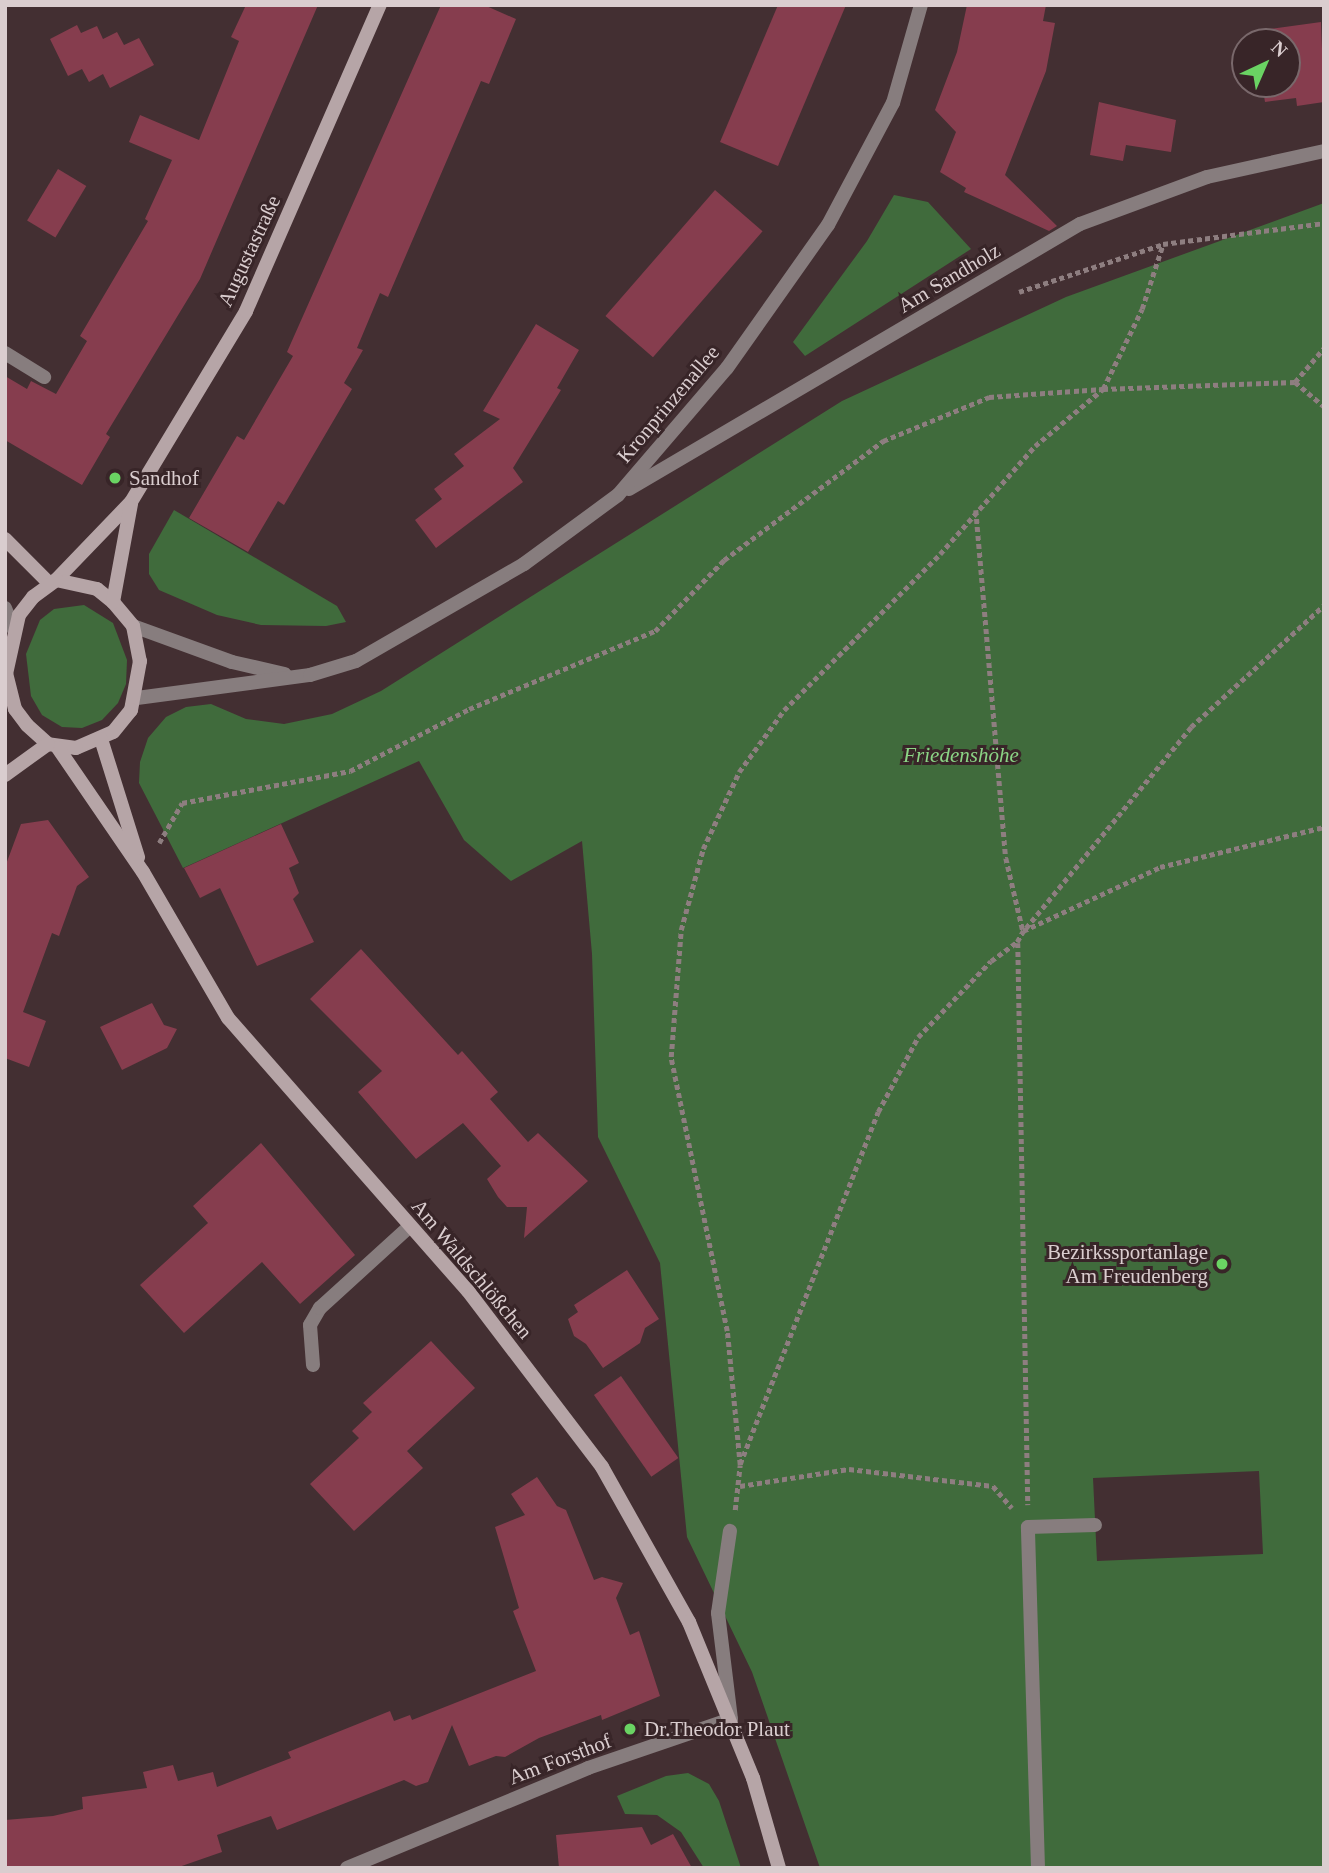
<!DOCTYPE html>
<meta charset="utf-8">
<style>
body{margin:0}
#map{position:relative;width:1329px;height:1873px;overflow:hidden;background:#432f32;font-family:"Times New Roman",serif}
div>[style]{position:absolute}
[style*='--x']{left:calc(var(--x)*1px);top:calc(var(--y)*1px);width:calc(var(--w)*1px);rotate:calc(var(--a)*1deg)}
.green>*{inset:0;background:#406b3c}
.building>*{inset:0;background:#863d4e;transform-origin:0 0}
.path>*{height:4.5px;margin-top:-2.25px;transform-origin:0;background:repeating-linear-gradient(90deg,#8e7e80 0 5px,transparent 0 8.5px)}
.lane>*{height:14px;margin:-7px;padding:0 7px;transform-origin:7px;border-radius:7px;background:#877d7e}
.street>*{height:14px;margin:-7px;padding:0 7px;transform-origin:7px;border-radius:7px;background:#877d7e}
.secondary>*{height:14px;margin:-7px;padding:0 7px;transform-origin:7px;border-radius:7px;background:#b6a5a7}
.dots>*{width:19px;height:19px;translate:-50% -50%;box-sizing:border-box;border:4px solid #382528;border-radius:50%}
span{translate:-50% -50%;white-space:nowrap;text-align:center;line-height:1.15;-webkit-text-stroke:6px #382528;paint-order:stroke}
.street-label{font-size:21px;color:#dacdcf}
.poi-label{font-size:21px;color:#dacdcf}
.left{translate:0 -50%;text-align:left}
.right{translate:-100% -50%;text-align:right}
.park-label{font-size:21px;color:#8bd485;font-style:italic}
.frame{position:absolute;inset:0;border:7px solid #dacdcf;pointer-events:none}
.north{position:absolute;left:1231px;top:28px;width:70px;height:70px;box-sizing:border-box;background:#382528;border:2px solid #79686b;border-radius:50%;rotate:44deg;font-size:19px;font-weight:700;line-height:28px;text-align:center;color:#dacdcf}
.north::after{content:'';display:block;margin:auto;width:24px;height:32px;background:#6ad363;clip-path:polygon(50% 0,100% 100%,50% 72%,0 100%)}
</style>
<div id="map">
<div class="green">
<div style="clip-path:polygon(894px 195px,928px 202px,971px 249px,805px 356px,793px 342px,867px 241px)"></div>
<div style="clip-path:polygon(evenodd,1324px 203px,1324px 1868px,820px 1868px,752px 1672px,687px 1537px,660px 1263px,598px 1137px,592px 954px,582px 841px,511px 881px,464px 840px,419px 761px,183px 868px,139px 783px,140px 762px,148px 738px,166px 717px,186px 707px,211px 704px,246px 719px,284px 724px,332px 714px,381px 691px,842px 401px,1066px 297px,1324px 203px,1259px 1471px,1263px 1554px,1097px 1561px,1093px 1478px,1259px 1471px)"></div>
<div style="clip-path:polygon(174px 510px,337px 606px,346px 622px,326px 626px,261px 625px,217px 615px,159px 590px,149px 574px,149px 554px)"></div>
<div style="clip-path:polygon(84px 605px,113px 623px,127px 660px,126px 684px,118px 703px,102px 720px,82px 728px,62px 727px,42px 715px,31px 696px,26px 654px,40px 620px,54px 609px)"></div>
<div style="clip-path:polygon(688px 1773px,709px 1784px,719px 1801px,741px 1868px,704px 1868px,681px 1832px,657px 1815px,625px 1814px,617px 1796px,666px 1776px)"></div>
</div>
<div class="building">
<div style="clip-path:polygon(246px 5px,318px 5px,200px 279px,106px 434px,110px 437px,82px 485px,5px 440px,5px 376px,27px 389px,31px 381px,56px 394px,87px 341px,80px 336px,148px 221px,145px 219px,172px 160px,129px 142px,140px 115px,199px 140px,239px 41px,231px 37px)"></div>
<div style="clip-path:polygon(441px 5px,484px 5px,516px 19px,489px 84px,481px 81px,388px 297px,380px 293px,357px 348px,363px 350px,344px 383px,352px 389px,284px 505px,278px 501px,248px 552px,189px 518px,237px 436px,244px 440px,293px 356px,287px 352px)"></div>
<div style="clip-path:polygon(778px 5px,846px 5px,778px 166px,720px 142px)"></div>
<div style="clip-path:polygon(967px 5px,1046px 5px,1043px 21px,1055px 23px,1046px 71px,1005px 175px,1057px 226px,1049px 231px,964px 192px,966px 188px,940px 172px,956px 132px,935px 110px,957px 52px)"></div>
<div style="clip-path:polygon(1321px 22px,1324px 102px,1297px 106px,1296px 98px,1265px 102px,1262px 84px,1287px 84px,1287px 42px,1257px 42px,1255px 31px)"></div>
<div style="clip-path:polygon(77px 25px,81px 33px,97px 26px,103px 39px,117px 32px,124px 45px,139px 38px,154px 65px,110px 88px,103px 74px,89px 82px,82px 69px,68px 76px,50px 39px)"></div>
<div style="clip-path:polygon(1099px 102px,1176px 120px,1171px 152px,1126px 145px,1123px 161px,1090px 155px)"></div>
<div style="left:58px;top:169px;width:33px;height:60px;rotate:31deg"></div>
<div style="left:715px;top:190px;width:63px;height:167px;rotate:41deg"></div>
<div style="clip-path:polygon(536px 324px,579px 350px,557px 388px,561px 390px,513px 468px,523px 482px,436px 548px,415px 520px,442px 499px,434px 489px,464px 466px,454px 454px,500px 419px,483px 411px)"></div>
<div style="clip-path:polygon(48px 820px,89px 877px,77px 886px,59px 936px,52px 933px,23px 1012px,46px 1021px,29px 1067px,5px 1058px,5px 867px,21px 824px)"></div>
<div style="clip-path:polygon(281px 824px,299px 863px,289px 868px,299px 893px,293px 899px,314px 942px,257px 966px,220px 888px,200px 898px,184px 868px)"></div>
<div style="clip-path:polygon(361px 949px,458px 1055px,462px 1051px,498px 1092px,490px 1099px,528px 1142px,538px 1133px,588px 1181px,524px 1238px,527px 1207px,507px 1207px,498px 1197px,487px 1179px,501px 1166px,463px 1123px,416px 1159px,358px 1092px,382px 1071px,310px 999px)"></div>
<div style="clip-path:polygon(152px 1003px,164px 1025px,177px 1029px,167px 1048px,122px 1070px,100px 1027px)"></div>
<div style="clip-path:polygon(261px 1143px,355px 1255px,300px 1304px,262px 1262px,184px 1333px,140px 1285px,208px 1223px,193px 1206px)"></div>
<div style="clip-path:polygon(627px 1270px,659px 1319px,645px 1328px,640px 1343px,603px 1368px,586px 1344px,574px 1336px,568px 1319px,578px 1312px,574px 1305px)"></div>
<div style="clip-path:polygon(431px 1341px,475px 1388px,407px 1451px,423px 1468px,354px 1531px,310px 1484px,359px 1438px,352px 1431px,372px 1412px,363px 1403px)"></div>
<div style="left:621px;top:1376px;width:100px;height:33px;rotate:55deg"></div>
<div style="clip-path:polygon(537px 1477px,557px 1506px,566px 1510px,594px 1580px,602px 1577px,623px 1583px,616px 1598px,630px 1635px,639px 1631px,660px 1696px,602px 1720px,601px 1715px,539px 1738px,505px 1757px,496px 1756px,469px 1766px,452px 1725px,428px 1782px,416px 1786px,404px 1780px,277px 1830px,271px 1816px,217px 1835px,222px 1852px,176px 1868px,5px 1868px,5px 1820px,53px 1816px,83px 1809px,82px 1797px,147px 1788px,143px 1772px,173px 1765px,178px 1781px,213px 1772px,217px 1787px,291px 1758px,288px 1752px,390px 1711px,394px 1721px,410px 1715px,412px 1720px,536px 1671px,513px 1611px,519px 1608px,495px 1527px,525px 1515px,511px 1494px)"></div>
<div style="clip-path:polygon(642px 1827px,651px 1845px,673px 1834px,692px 1868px,559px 1868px,556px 1835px)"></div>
</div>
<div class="path">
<div style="--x:1019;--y:292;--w:152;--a:-18.4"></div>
<div style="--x:1163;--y:244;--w:162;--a:-7.4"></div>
<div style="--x:1295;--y:382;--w:45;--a:-49.5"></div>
<div style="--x:976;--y:510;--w:349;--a:85.1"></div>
<div style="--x:1006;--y:858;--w:75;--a:76.9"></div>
<div style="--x:159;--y:843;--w:46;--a:-60.1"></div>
<div style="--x:182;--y:803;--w:171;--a:-10.8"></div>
<div style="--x:350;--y:771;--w:134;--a:-27.5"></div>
<div style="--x:469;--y:709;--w:202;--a:-22.8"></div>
<div style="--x:655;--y:631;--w:99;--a:-45.8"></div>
<div style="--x:724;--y:560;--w:199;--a:-36.8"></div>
<div style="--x:883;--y:441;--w:115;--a:-22.5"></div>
<div style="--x:989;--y:397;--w:114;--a:-4"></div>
<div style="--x:1103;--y:389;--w:89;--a:-64"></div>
<div style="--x:1142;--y:309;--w:68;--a:-72.1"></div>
<div style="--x:1026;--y:928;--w:260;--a:-50.6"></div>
<div style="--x:1191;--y:727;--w:180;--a:-42.5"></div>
<div style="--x:1018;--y:943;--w:562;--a:88.98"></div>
<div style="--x:740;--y:1464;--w:378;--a:-68.6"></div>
<div style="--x:878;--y:1112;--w:85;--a:-61.9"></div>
<div style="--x:918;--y:1037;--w:105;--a:-46.2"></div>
<div style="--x:991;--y:961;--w:32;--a:-36"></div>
<div style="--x:1017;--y:942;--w:13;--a:-61"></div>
<div style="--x:1023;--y:931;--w:151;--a:-25"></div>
<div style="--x:1160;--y:867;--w:169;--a:-13.7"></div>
<div style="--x:740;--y:1486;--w:110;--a:-8.9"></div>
<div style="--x:849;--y:1469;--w:145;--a:6.7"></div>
<div style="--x:993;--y:1486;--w:29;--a:49"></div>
<div style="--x:735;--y:1510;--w:45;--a:-83.7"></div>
<div style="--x:740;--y:1465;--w:135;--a:-95.5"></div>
<div style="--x:727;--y:1331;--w:280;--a:-101.6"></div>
<div style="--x:671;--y:1057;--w:127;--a:-85.5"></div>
<div style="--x:681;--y:930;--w:84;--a:-74.8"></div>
<div style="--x:703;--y:849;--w:85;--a:-64.9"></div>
<div style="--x:739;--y:772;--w:77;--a:-54"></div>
<div style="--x:784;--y:710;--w:221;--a:-45"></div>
<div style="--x:940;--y:554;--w:144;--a:-48.7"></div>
<div style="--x:1035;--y:446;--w:89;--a:-40"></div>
<div style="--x:1103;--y:389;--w:192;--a:-2.1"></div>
<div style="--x:1295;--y:382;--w:38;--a:40"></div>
</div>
<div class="lane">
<div style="--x:5;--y:353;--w:46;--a:31.6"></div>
<div style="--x:313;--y:1365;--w:40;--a:-94.3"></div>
<div style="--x:310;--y:1325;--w:20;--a:-60"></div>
<div style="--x:320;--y:1308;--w:122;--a:-42.3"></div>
<div style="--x:1038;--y:1868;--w:341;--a:-91.7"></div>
<div style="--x:1028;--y:1527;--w:67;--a:-1.7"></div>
</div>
<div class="street">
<div style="--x:629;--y:489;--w:523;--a:-30.44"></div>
<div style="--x:1080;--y:224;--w:135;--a:-20.3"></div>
<div style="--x:1207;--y:177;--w:120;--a:-12.5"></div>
<div style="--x:5;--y:608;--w:24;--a:68"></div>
<div style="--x:133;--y:626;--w:105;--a:20"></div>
<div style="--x:232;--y:662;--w:54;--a:12.8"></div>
<div style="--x:137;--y:698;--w:175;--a:-7.6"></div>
<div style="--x:310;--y:675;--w:48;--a:-16.9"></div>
<div style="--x:356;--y:661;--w:194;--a:-30"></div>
<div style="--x:524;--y:564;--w:117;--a:-36.3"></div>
<div style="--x:618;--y:495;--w:167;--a:-49.4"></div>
<div style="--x:727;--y:368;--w:175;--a:-54.8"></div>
<div style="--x:828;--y:225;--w:138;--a:-62"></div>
<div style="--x:893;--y:103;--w:102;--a:-74.1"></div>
<div style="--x:347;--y:1868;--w:261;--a:-22.5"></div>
<div style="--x:588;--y:1768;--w:151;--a:-18.9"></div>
<div style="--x:731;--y:1719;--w:107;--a:-97"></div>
<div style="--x:718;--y:1613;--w:83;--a:-81.7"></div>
</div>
<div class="secondary">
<div style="--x:5;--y:539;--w:62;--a:45"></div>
<div style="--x:56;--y:580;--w:108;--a:-46.1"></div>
<div style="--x:131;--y:502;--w:223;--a:-58.9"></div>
<div style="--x:246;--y:311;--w:334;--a:-66.4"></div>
<div style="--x:56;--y:580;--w:42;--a:12.4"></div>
<div style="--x:97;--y:589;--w:21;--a:39"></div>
<div style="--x:113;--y:602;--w:31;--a:50"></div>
<div style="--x:133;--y:626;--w:36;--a:79"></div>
<div style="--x:140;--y:661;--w:50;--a:100.4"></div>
<div style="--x:131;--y:710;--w:28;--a:129"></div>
<div style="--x:113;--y:732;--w:40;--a:156.6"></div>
<div style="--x:76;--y:748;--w:28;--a:-172"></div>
<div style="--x:48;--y:744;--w:28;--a:-138"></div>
<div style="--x:27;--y:725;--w:20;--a:-127"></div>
<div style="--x:15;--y:709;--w:36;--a:-104"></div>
<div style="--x:6;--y:674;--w:60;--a:-77.6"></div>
<div style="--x:19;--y:615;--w:23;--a:-52"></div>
<div style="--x:33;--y:597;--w:29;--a:-36"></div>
<div style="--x:113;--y:602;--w:100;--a:-79.6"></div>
<div style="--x:101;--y:739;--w:124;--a:72.6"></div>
<div style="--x:58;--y:748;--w:150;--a:55.6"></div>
<div style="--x:143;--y:872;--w:169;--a:59.8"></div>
<div style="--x:228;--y:1018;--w:363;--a:48.7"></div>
<div style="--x:468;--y:1291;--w:221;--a:52.7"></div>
<div style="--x:602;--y:1467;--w:178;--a:60.7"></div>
<div style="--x:689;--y:1622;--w:169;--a:67.7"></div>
<div style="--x:753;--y:1778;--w:94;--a:73.9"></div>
<div style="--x:5;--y:775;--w:53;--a:-35.8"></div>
</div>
<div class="dots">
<div style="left:115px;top:478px;background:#6ad363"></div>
<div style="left:1222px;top:1264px;background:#6ad363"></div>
<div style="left:630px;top:1729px;background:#6ad363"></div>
</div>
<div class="street-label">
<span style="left:249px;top:251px;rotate:-65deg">Augustastraße</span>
<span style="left:949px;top:278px;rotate:-31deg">Am Sandholz</span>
<span style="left:668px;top:404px;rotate:-50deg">Kronprinzenallee</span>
<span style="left:472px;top:1269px;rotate:50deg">Am Waldschlößchen</span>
<span style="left:560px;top:1759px;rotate:-21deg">Am Forsthof</span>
</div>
<div class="poi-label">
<span class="left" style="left:129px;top:478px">Sandhof</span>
<span class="right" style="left:1208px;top:1264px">Bezirkssportanlage<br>Am Freudenberg</span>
<span class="left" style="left:644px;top:1729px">Dr.Theodor Plaut</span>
</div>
<div class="park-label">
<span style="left:961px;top:755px">Friedenshöhe</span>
</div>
<div class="frame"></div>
<div class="north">N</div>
</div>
